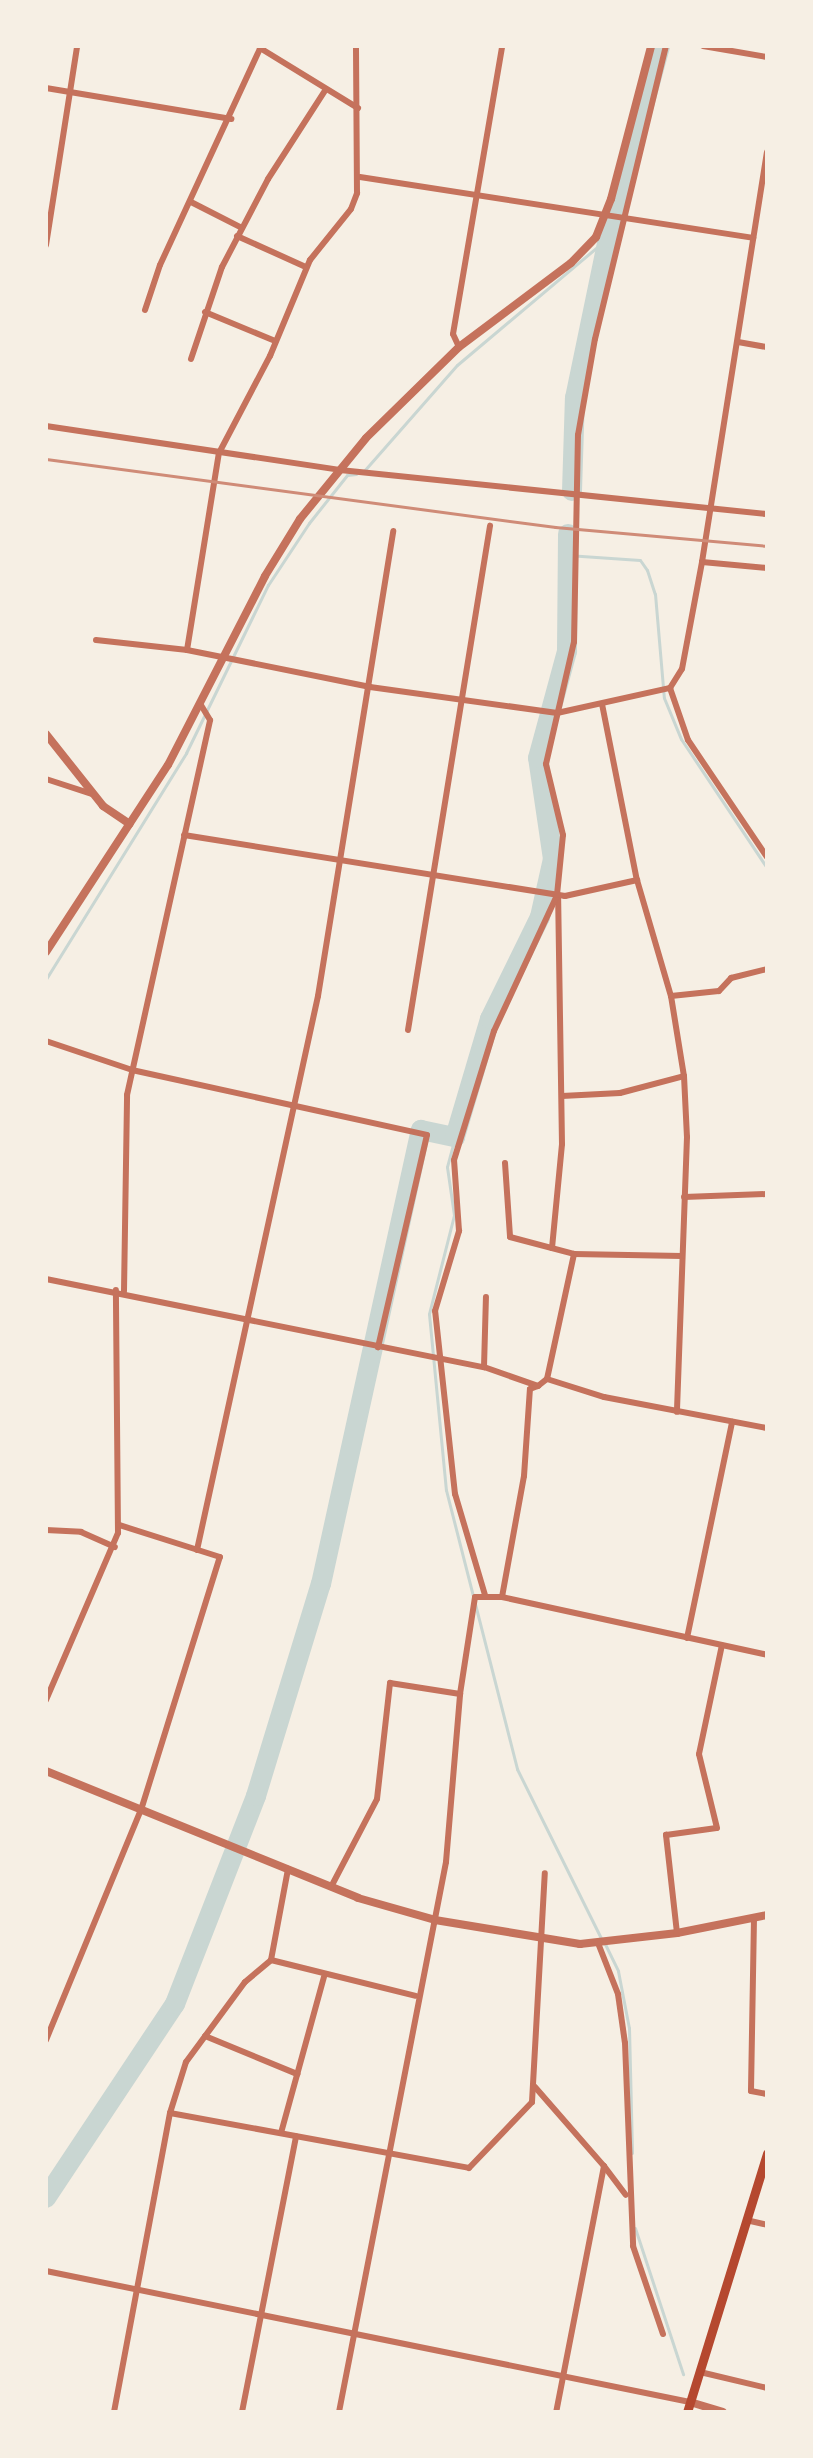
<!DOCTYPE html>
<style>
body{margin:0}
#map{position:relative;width:813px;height:2458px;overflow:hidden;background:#f6efe4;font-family:"Varela Round",sans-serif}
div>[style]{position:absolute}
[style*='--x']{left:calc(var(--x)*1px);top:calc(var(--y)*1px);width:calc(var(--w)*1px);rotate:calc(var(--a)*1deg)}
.stream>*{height:3px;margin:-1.5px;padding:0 1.5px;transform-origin:1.5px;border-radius:1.5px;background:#c9d6d2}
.river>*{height:20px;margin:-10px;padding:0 10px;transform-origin:10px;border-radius:10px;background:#c9d6d2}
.minor>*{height:6px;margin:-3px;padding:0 3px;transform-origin:3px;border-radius:3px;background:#c5725c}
.tertiary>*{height:8px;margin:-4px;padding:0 4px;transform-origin:4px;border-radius:4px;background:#c5725c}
.secondary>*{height:9px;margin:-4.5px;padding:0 4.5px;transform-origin:4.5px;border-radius:4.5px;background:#b5482f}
.rail>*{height:3px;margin:-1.5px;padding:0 1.5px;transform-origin:1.5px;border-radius:1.5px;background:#cf8b77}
span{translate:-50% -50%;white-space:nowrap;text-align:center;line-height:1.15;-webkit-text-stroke:6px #f6efe4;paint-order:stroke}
.frame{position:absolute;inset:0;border:48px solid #f6efe4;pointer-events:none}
</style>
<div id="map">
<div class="stream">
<div style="--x:363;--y:472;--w:142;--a:-48.7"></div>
<div style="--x:457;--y:365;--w:197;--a:-40.1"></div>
<div style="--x:567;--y:555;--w:73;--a:3.9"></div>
<div style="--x:640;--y:560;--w:12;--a:55"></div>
<div style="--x:647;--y:570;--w:25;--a:72"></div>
<div style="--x:655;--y:594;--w:104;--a:85.1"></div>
<div style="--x:664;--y:698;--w:44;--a:67.5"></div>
<div style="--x:681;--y:739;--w:155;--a:56.3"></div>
<div style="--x:46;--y:979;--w:266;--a:-58.2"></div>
<div style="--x:186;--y:753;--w:187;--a:-64"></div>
<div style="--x:268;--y:585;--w:74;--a:-56.5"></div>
<div style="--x:309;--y:523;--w:61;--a:-51.6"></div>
<div style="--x:347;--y:475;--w:9;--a:-6"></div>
<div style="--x:455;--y:1137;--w:31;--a:105"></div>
<div style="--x:447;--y:1167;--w:49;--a:81.7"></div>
<div style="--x:454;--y:1215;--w:102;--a:104.2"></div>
<div style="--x:429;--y:1314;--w:177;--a:84.5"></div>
<div style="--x:446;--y:1490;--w:288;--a:75.7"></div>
<div style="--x:517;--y:1769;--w:189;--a:63.6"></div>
<div style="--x:605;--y:1944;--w:30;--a:64"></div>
<div style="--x:618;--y:1971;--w:58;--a:79.1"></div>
<div style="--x:629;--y:2028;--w:125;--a:88.6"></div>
<div style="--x:635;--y:2228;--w:154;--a:71.8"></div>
</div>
<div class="river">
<div style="--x:572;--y:491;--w:93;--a:-88.2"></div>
<div style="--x:575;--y:398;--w:163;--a:-78.3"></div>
<div style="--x:608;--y:238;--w:199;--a:-74.8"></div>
<div style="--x:46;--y:2198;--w:233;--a:-56.4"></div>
<div style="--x:175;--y:2004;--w:223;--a:-68.7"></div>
<div style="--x:256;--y:1796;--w:222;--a:-73"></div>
<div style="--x:321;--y:1584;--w:465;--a:-77.6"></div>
<div style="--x:421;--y:1130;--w:35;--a:12"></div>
<div style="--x:455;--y:1137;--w:123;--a:-73.5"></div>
<div style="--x:490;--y:1019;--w:114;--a:-63.9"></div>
<div style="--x:540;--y:917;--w:59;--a:-77.4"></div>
<div style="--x:553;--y:859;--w:102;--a:-98.4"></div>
<div style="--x:538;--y:758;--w:111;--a:-74.8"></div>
<div style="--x:567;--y:651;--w:117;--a:-89.5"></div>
</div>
<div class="minor">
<div style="--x:703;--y:46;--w:65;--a:9.8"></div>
<div style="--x:260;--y:48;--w:115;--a:31.5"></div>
<div style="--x:46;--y:88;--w:188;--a:9.5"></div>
<div style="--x:360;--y:177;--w:398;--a:8.8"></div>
<div style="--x:191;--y:202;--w:57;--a:27"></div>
<div style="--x:237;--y:236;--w:76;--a:24.2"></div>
<div style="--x:46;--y:245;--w:201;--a:-81.1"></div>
<div style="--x:145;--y:310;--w:47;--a:-71.6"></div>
<div style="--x:160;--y:265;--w:241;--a:-65.2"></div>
<div style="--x:205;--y:312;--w:76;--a:22.5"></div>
<div style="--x:738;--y:342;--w:29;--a:10"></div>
<div style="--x:459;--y:347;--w:14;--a:-115"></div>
<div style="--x:453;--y:334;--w:292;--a:-80.3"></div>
<div style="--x:191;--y:359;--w:97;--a:-71.4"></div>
<div style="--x:222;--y:267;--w:99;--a:-62.4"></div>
<div style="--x:268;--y:179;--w:107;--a:-57.2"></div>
<div style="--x:46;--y:426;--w:297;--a:8.5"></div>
<div style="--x:340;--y:470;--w:429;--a:5.9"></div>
<div style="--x:702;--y:562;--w:65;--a:5.3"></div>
<div style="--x:96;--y:640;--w:92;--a:6.3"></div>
<div style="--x:187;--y:650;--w:187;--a:11.4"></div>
<div style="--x:370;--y:687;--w:189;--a:7.9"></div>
<div style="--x:557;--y:713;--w:116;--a:-12.5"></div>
<div style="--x:670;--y:688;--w:22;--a:-58"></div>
<div style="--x:682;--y:669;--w:109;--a:-79.4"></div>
<div style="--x:702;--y:562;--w:415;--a:-81"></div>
<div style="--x:187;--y:650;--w:200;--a:-80.8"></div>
<div style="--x:219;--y:453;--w:110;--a:-62.3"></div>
<div style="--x:270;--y:356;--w:104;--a:-67.4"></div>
<div style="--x:310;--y:260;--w:65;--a:-51.2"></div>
<div style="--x:351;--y:209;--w:17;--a:-69"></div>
<div style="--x:357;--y:193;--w:147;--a:-90.4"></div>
<div style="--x:670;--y:688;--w:55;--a:70.9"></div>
<div style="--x:688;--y:740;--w:141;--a:56"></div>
<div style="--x:602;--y:704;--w:179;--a:78.8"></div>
<div style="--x:637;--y:880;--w:121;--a:73.7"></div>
<div style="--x:671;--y:996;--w:81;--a:80.8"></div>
<div style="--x:684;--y:1076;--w:61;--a:87.2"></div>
<div style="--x:687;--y:1137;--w:275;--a:92.1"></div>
<div style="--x:46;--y:779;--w:48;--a:18.1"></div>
<div style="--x:184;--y:835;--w:386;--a:9.1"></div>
<div style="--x:565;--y:896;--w:74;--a:-12.5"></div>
<div style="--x:671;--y:996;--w:48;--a:-5.9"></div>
<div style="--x:719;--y:991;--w:18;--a:-47"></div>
<div style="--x:731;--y:978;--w:37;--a:-14"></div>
<div style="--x:408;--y:1030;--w:511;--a:-80.76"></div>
<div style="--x:46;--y:1041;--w:91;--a:18.6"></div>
<div style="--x:132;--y:1070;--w:302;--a:12.4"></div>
<div style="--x:427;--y:1135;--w:218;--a:103"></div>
<div style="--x:562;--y:1096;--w:58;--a:-3"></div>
<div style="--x:620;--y:1093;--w:66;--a:-14.9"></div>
<div style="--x:505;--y:1163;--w:74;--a:86.1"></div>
<div style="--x:510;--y:1237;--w:66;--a:14.9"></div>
<div style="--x:574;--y:1254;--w:108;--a:1.1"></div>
<div style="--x:684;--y:1197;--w:83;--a:-2.1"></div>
<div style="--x:552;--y:1248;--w:104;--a:-84.5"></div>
<div style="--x:562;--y:1144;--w:245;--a:-90.9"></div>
<div style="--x:46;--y:1279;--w:447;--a:11.4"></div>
<div style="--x:484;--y:1367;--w:57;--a:19.4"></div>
<div style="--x:538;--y:1386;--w:11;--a:-38"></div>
<div style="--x:547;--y:1379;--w:60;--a:17.5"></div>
<div style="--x:604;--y:1397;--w:166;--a:10.8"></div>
<div style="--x:124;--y:1291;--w:196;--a:-89.1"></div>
<div style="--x:127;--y:1095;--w:384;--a:-77.5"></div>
<div style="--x:210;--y:720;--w:17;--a:-121"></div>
<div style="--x:484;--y:1367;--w:70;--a:-88.4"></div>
<div style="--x:547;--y:1379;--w:128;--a:-77.8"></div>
<div style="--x:46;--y:1530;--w:35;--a:3"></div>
<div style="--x:81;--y:1532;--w:37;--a:24"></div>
<div style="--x:197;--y:1550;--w:567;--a:-77.68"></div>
<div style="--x:318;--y:996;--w:471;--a:-80.8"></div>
<div style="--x:485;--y:1595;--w:105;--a:-106.5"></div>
<div style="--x:455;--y:1494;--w:184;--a:-96.2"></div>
<div style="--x:435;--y:1311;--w:84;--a:-73.3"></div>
<div style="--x:459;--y:1231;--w:71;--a:-94"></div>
<div style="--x:454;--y:1160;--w:135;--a:-72.8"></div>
<div style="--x:494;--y:1031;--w:150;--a:-65.1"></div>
<div style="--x:557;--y:895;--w:60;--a:-84.3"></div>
<div style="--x:563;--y:835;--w:73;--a:-103.5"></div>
<div style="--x:546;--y:764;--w:125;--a:-77.1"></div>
<div style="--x:574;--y:642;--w:207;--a:-88.9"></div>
<div style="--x:578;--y:435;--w:97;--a:-80"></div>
<div style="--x:595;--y:339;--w:301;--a:-76.4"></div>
<div style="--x:502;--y:1597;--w:123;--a:-79.7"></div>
<div style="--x:524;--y:1476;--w:87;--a:-86.1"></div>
<div style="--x:530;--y:1389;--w:9;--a:-21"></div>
<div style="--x:687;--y:1638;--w:221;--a:-78.2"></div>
<div style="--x:46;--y:1700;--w:182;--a:-66.7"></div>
<div style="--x:118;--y:1533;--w:243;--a:-90.5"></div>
<div style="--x:331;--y:1887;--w:99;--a:-62.4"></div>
<div style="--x:377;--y:1799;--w:117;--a:-83.6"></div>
<div style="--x:390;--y:1683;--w:71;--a:8.9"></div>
<div style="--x:754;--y:1918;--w:173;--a:91"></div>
<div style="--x:751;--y:2091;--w:16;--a:11"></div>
<div style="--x:677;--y:1933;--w:99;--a:-96.4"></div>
<div style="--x:666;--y:1835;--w:51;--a:-7.8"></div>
<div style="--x:717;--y:1828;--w:76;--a:-103.7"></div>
<div style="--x:699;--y:1754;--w:111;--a:-78.1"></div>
<div style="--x:598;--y:1943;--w:55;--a:68.6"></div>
<div style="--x:618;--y:1994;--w:49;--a:81.9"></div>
<div style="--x:625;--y:2043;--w:203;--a:87.7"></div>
<div style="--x:633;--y:2246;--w:93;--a:71.2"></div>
<div style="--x:271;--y:1960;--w:149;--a:13.9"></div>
<div style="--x:205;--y:2036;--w:100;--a:22.4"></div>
<div style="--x:46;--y:2040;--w:249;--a:-67.6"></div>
<div style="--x:141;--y:1810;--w:265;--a:-72.7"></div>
<div style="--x:220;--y:1557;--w:106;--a:-162.4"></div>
<div style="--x:535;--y:2087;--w:105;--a:48.9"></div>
<div style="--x:604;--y:2166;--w:251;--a:101"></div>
<div style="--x:170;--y:2113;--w:304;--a:10.4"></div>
<div style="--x:469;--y:2168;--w:91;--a:-46.3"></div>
<div style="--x:532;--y:2102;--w:229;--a:-86.8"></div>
<div style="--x:281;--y:2133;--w:162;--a:-74.6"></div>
<div style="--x:604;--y:2166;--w:36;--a:53"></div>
<div style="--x:746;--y:2220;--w:22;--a:13"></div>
<div style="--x:46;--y:2271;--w:657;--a:11.5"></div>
<div style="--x:700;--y:2372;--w:69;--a:13.4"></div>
<div style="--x:114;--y:2412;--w:304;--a:-79.4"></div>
<div style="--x:170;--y:2113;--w:53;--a:-72.6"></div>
<div style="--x:186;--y:2062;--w:99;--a:-53.6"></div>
<div style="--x:245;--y:1982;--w:34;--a:-40"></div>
<div style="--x:271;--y:1960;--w:93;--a:-79.4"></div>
<div style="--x:242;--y:2412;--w:281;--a:-78.9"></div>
<div style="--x:339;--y:2412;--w:560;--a:-78.99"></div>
<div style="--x:446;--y:1862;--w:169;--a:-85.2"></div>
<div style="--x:460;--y:1694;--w:98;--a:-81.2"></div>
<div style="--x:475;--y:1597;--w:27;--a:0"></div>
<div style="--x:502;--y:1597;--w:271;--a:12.3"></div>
</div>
<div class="tertiary">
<div style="--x:46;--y:734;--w:92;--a:51.6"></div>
<div style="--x:103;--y:806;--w:32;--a:34"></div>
<div style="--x:46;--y:952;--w:223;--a:-56.9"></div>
<div style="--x:168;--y:765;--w:212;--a:-62.8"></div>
<div style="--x:265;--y:576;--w:67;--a:-58.4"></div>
<div style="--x:300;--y:519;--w:104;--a:-50.8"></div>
<div style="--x:366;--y:438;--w:130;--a:-44.4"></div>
<div style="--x:459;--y:347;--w:140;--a:-36.9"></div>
<div style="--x:571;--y:263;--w:36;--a:-46"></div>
<div style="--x:596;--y:237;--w:41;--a:-68.5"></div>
<div style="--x:611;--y:199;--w:158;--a:-75.3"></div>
<div style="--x:46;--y:1771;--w:337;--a:22.1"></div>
<div style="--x:358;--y:1898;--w:80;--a:15.9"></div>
<div style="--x:435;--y:1920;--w:147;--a:9.4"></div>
<div style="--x:580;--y:1944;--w:98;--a:-6.5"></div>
<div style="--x:677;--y:1933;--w:92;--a:-11.3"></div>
<div style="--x:690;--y:2402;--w:34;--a:17"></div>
</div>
<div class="secondary">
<div style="--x:687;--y:2412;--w:271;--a:-72.8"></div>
</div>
<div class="rail">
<div style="--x:46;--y:459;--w:514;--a:7.61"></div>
<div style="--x:555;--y:527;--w:213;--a:5.1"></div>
</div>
<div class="frame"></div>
</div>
